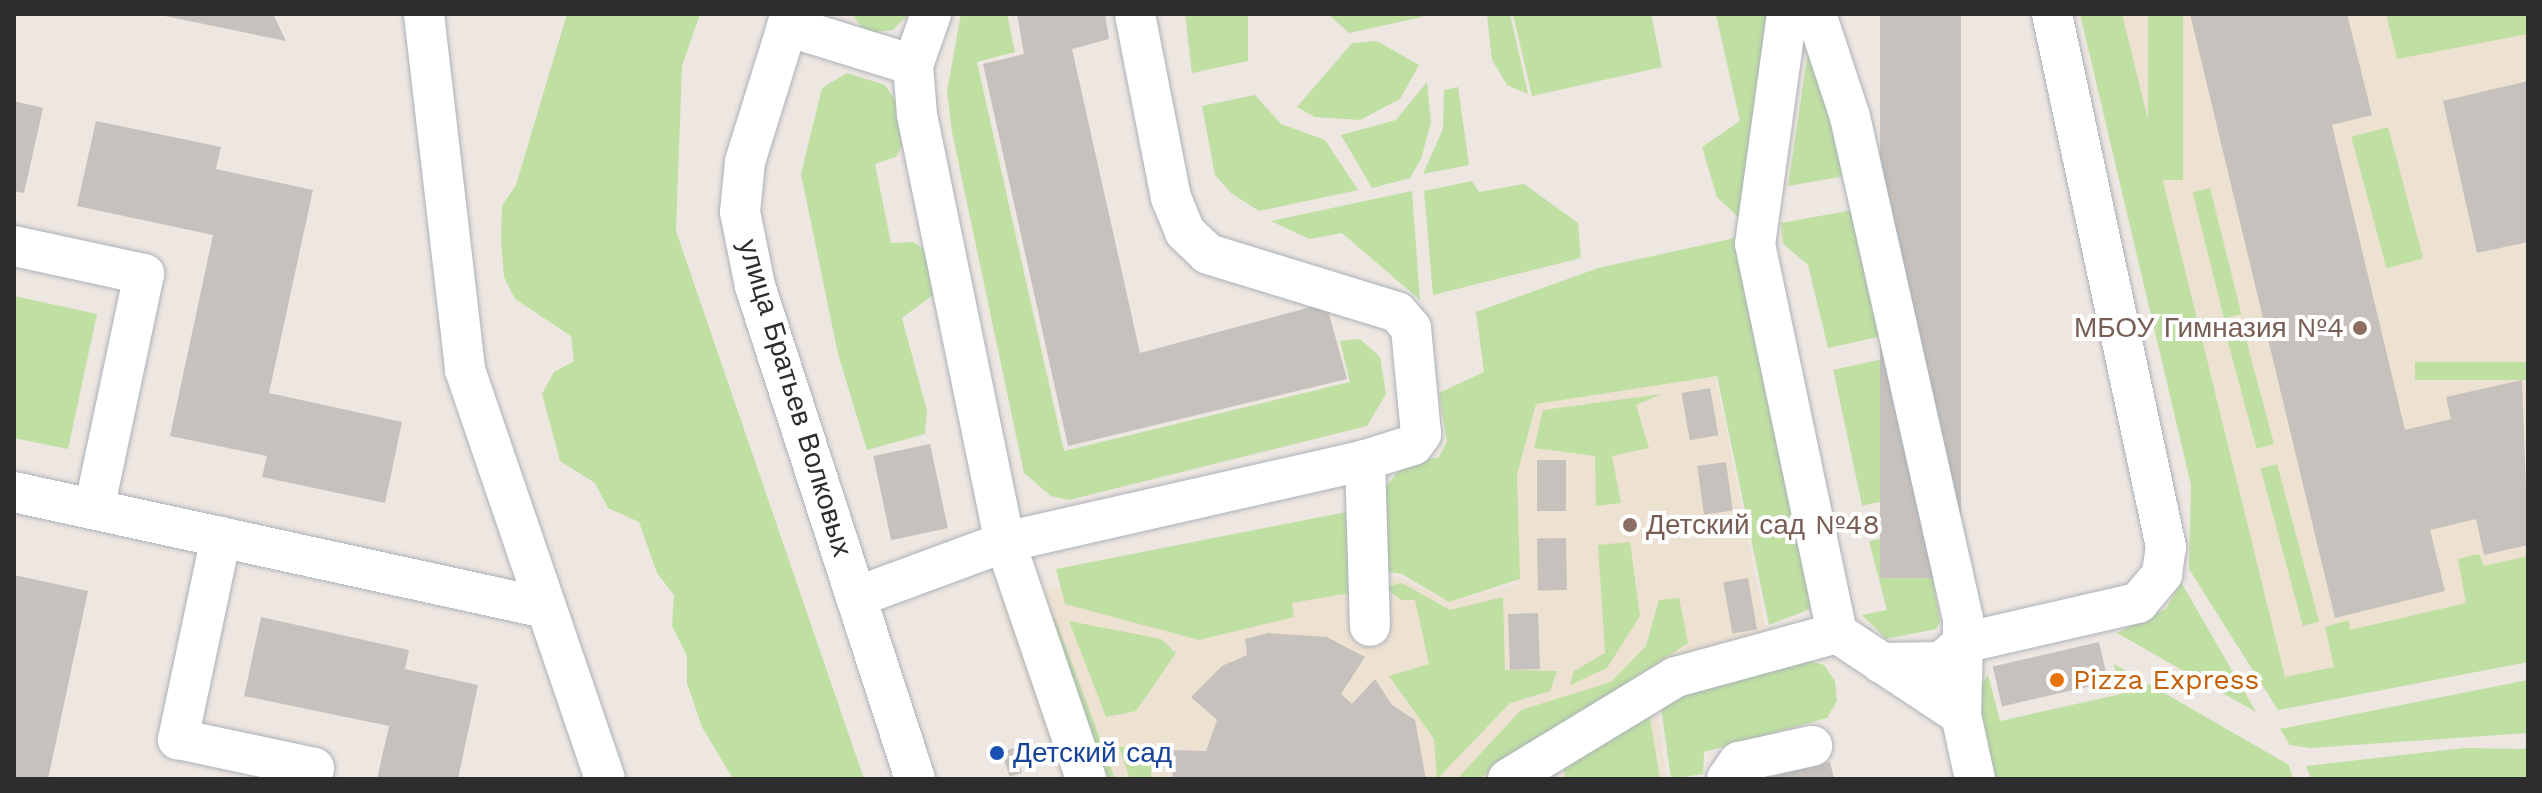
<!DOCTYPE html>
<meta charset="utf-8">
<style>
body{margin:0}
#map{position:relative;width:2542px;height:793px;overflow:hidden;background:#ede6e1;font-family:"Work Sans",sans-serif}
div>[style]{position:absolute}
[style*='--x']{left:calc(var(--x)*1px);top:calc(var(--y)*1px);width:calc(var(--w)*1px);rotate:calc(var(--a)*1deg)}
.education>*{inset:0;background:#ede1d2}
.green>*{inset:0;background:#bfe0a2;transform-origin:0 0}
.building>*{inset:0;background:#c6c1bc;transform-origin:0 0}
.roads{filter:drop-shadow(0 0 2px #adb1b8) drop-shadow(0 0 2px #adb1b8)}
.minor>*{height:40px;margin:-20px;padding:0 20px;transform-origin:20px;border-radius:20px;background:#fff}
.dots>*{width:22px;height:22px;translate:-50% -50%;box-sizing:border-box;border:4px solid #fff;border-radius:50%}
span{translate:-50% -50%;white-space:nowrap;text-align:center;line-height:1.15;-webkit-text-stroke:8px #fff;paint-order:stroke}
.education-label{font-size:28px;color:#785e54}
.right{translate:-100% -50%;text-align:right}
.left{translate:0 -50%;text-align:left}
.street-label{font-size:28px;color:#2d2d2d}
.food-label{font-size:28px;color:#c56008}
.transit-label{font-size:28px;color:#164399}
.frame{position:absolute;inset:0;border:16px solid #2d2d2d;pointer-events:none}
</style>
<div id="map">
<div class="education">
<div style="clip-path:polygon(2116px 14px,2528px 14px,2528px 642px,2280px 696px)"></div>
<div style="clip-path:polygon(1714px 370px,1767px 636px,1652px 678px,1667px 779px,1060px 779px,1000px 604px,1061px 586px,1398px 577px,1449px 602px,1518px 584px,1514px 472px,1534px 401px)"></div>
</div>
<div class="green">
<div style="clip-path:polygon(567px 14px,700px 14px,682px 66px,676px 231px,864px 779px,733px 779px,702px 727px,687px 683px,687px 656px,672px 626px,674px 595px,657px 573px,639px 522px,608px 508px,595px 483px,560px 461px,542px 394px,554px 372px,574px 361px,571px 336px,515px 299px,504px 277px,501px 239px,502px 206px,516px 185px)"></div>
<div style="clip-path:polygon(852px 14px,909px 14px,893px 30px,866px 33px)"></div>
<div style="clip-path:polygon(961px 14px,1007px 14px,1015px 52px,977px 62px,1064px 451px,1350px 382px,1340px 341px,1360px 339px,1380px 357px,1386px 394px,1367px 426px,1069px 500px,1051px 496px,1024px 473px,952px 132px,947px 91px)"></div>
<div style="clip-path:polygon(1185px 14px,1248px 14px,1248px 61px,1192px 73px)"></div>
<div style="clip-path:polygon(1328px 14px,1421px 14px,1422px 17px,1349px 33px)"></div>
<div style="clip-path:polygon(1487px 14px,1510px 14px,1528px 94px,1507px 85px,1492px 60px)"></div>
<div style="clip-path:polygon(1513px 14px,1651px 14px,1662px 67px,1532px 96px)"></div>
<div style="clip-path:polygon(1767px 14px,1747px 196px,1738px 217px,1717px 197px,1702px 147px,1740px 121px,1716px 15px)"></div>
<div style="clip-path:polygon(2080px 14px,2122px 14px,2285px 677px,2334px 667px,2325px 627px,2349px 620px,2350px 630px,2466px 603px,2458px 559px,2479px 554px,2484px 566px,2528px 556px,2528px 662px,2278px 710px,2189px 569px,2191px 485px)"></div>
<div style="left:2148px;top:14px;width:35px;height:166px"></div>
<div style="clip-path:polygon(2386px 14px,2528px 14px,2528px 34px,2397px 59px)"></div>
<div style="clip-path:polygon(1810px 38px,1845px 176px,1788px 186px)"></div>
<div style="clip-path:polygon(1377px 41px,1419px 65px,1400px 99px,1360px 120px,1315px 117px,1297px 107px,1352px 43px)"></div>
<div style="clip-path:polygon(847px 73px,885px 85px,897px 103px,904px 142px,896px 157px,875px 164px,891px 243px,914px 242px,930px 254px,936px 280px,933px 295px,902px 318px,927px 411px,925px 434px,867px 450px,838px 354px,801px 174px,822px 88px)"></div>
<div style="clip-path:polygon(1427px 82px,1431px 122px,1421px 159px,1410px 178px,1372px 188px,1341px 135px,1396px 120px)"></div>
<div style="clip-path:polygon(1458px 87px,1469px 165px,1423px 174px,1443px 129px,1444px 90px)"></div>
<div style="clip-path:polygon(1255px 95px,1281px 124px,1325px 140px,1358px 190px,1259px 211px,1231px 193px,1215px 175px,1202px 106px)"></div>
<div style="left:2388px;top:127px;width:136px;height:38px;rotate:75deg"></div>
<div style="clip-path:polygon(1472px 181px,1479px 192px,1524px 184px,1578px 223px,1581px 258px,1433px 295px,1424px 191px)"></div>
<div style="left:2210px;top:188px;width:130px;height:18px;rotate:76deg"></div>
<div style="clip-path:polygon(1412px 191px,1420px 300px,1342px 233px,1309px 239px,1271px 221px)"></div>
<div style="clip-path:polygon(1853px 210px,1882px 336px,1828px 348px,1808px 265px,1783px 244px,1781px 223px)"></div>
<div style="clip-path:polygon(1735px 238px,1813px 593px,1810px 609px,1769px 625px,1717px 376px,1536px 404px,1517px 475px,1520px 579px,1449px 602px,1402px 574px,1383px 571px,1378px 497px,1403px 465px,1439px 457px,1447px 442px,1439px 393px,1484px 372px,1476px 312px,1598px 268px)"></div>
<div style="clip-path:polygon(14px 296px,97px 314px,68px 449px,14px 438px)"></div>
<div style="left:2244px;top:332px;width:116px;height:18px;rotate:75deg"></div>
<div style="left:1888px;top:358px;width:139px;height:56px;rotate:78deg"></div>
<div style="left:2528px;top:362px;width:18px;height:113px;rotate:90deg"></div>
<div style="clip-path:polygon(1662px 394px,1636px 405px,1649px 448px,1612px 456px,1621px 503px,1596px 506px,1595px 456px,1534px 448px,1543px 410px)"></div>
<div style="left:2277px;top:464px;width:163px;height:17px;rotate:75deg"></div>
<div style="clip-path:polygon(1346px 512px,1350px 593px,1292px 603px,1294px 617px,1199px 640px,1065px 604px,1056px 569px)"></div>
<div style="clip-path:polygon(1925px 531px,1940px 622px,1936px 629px,1886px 639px,1862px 615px,1887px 610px,1869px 541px)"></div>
<div style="clip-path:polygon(1630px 542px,1640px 616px,1607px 668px,1570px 685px,1574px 671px,1605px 653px,1598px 545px)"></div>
<div style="clip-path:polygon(2181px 582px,2256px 712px,2117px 633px,2166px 609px)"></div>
<div style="clip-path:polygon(1402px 583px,1450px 610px,1503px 597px,1505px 670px,1557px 671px,1550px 691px,1510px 703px,1437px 779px,1434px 739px,1389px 676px,1429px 664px,1415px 600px,1401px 600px,1385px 587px)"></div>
<div style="clip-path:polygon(1679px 598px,1688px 643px,1478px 779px,1457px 779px,1521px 710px,1611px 682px,1646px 646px,1659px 600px)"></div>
<div style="clip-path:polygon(1055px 618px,1115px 779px,1108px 779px,1047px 621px)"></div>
<div style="clip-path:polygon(1069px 621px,1161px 639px,1176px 653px,1136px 711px,1106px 717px)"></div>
<div style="clip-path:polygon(1805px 660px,1824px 665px,1835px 681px,1837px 701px,1827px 718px,1704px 752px,1703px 774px,1671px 779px,1661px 707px,1694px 685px)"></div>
<div style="clip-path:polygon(2114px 664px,2289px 765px,2293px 779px,1996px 779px,1980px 718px,1979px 688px,1988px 675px,2000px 721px,2121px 694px)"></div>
<div style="clip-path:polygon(2528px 680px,2528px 733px,2310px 748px,2290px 745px,2280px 729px)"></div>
<div style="clip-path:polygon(1649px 712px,1660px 779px,1566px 779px,1562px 763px)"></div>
<div style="clip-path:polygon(1151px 746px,1151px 779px,1130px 779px,1119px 747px)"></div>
<div style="clip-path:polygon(2464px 748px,2528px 749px,2528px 779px,2311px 779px,2306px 766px)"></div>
</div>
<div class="building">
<div style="clip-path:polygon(273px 14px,286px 41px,160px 15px,160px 14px)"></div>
<div style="clip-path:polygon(1017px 14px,1105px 14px,1109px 39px,1072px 49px,1140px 353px,1326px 303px,1347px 379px,1068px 446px,983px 64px,1024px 54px)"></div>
<div style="left:1880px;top:14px;width:81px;height:564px"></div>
<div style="clip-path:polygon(2190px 14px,2347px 14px,2372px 115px,2332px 125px,2405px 430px,2451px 419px,2446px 397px,2522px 380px,2528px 545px,2484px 555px,2476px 519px,2430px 530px,2445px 591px,2335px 618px)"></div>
<div style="clip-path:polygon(2528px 81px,2528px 242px,2477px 253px,2443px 101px)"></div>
<div style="clip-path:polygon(14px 101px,43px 108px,24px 193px,14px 191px)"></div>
<div style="clip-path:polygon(96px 121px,221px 147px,216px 169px,313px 190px,269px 393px,402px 422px,385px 503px,262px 477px,267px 456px,170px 436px,213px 235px,77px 206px)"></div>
<div style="left:1710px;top:388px;width:48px;height:29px;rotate:80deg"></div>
<div style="left:930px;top:444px;width:86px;height:58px;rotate:78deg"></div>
<div style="left:1537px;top:460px;width:29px;height:51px"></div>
<div style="left:1726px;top:462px;width:49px;height:29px;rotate:82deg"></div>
<div style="left:1566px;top:538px;width:52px;height:29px;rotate:89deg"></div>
<div style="clip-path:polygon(14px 575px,88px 591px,48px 779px,14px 779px)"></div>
<div style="left:1748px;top:578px;width:52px;height:25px;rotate:80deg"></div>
<div style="left:1538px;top:613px;width:56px;height:30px;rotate:88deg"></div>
<div style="clip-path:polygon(261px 617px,409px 650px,405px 669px,478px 685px,458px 779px,377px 779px,389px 726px,244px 696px)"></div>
<div style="clip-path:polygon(1268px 633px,1327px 637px,1365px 657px,1341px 694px,1352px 704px,1375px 679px,1392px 705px,1415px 720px,1426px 779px,1173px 779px,1171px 750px,1206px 751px,1217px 720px,1191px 697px,1222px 666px,1247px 655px,1245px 639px)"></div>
<div style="left:2099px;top:642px;width:41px;height:109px;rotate:77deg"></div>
<div style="left:1014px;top:748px;width:26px;height:13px;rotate:72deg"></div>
<div style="clip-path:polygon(1830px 762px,1834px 779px,1765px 779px,1765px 778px)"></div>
</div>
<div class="roads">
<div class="minor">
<div style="--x:424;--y:14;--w:358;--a:83.4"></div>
<div style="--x:465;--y:370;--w:432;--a:71.1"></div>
<div style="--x:791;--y:14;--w:155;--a:107.3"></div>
<div style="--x:745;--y:162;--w:50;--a:95.7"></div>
<div style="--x:740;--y:212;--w:76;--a:78.5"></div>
<div style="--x:755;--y:286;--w:518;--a:72.02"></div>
<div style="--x:931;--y:14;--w:54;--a:109.4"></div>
<div style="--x:913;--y:65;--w:50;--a:85.4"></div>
<div style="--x:917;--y:115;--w:436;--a:78.4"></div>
<div style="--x:1005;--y:542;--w:250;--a:71.1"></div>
<div style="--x:1787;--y:14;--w:232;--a:97.9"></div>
<div style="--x:1755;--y:244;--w:398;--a:78.1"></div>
<div style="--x:1837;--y:633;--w:149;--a:33.5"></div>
<div style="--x:1816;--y:14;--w:108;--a:71.7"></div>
<div style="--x:1850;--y:117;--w:515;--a:77.31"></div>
<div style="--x:1963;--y:619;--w:24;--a:90"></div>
<div style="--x:1963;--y:643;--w:29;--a:139"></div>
<div style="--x:1941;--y:662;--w:60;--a:179"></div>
<div style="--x:787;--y:26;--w:132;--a:17.2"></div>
<div style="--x:14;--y:246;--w:133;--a:12.2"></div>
<div style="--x:144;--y:274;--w:240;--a:102"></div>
<div style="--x:1365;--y:460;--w:166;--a:88.3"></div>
<div style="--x:14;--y:492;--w:544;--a:12.32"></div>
<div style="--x:221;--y:537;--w:207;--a:102"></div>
<div style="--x:178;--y:739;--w:139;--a:12"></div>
<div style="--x:314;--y:768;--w:11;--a:100"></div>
<div style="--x:856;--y:597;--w:159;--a:-20.3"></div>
<div style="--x:1005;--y:542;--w:369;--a:-12.8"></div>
<div style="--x:1365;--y:460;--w:50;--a:-17.4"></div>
<div style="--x:1413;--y:445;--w:14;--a:-54"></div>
<div style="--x:1421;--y:434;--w:106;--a:-95.4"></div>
<div style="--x:1411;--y:328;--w:21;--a:-131"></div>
<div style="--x:1397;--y:312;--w:198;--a:-162.9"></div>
<div style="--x:1208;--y:254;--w:32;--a:-136"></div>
<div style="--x:1185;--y:232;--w:37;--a:-112"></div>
<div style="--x:1171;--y:198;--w:187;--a:-101.1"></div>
<div style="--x:1508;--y:779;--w:197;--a:-31.3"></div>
<div style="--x:1676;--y:677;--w:167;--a:-15.3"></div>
<div style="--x:1727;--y:779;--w:21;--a:-55"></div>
<div style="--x:1739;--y:762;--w:75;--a:-12.4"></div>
<div style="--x:1975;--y:779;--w:66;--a:-102.3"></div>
<div style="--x:1961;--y:715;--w:72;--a:-88.4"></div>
<div style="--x:1963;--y:643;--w:180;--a:-12.9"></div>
<div style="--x:2138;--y:603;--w:38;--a:-50"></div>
<div style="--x:2162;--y:574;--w:27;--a:-82"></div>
<div style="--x:2166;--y:547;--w:545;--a:-102.07"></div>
</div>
</div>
<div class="dots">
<div style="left:2360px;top:328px;background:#8d6e63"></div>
<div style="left:1630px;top:525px;background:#8d6e63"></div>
<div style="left:2057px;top:680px;background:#e8710a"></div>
<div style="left:997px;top:753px;background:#1a4fb4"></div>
</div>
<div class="education-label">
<span class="right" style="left:2344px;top:328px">МБОУ Гимназия №4</span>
<span class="left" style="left:1646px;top:525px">Детский сад №48</span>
</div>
<div class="street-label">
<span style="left:795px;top:398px;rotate:73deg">улица Братьев Волковых</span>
</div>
<div class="food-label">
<span class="left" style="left:2073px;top:680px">Pizza Express</span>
</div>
<div class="transit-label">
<span class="left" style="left:1013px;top:753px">Детский сад</span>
</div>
<div class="frame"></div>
</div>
